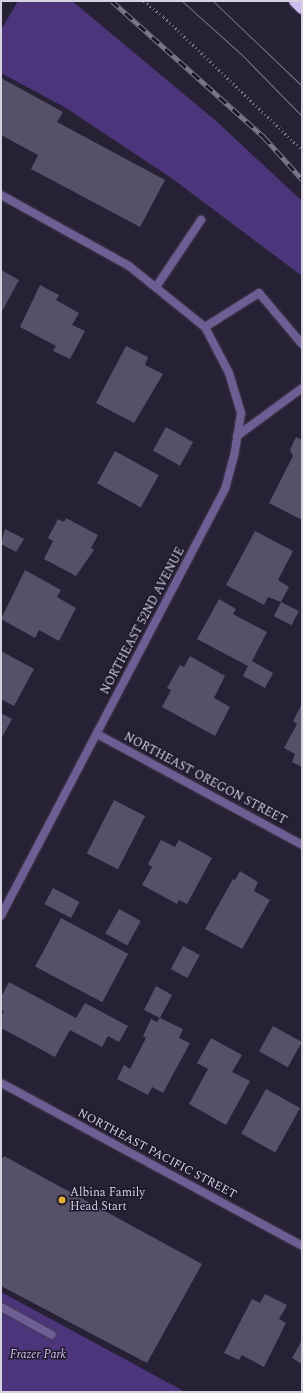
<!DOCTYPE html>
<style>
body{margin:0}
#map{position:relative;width:303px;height:1393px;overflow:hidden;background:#272136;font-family:Spectral,serif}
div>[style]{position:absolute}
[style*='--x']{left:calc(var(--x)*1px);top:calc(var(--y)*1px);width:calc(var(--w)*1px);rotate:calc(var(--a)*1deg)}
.green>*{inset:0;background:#4d357b}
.building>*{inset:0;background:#565068;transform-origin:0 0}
.path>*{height:2.5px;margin-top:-1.25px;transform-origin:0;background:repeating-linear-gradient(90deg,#858192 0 1px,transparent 0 4px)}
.roads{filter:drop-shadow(0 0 1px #433d51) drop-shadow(0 0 1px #433d51)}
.service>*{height:8px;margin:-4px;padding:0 4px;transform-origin:4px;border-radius:4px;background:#6d5e93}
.minor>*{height:8px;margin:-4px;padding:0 4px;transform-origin:4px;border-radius:4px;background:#6d5e93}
.motorway>*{height:12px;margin:-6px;padding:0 6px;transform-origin:6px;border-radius:6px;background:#cbbdf2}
.tram>*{height:1px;margin:-0.5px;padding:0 0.5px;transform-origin:0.5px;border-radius:0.5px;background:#7d798a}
.rail>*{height:4.5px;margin-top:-2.25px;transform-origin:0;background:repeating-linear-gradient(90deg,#1e182c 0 9px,#7d798a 0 18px);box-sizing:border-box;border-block:1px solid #7d798a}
.dots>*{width:11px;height:11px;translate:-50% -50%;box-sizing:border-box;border:2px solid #1e182c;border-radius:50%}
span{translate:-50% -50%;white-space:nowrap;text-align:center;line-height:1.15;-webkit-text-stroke:3px #1e182c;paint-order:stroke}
.street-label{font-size:12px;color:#d6d3e1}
.poi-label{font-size:12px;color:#d6d3e1}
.left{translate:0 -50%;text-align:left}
.park-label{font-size:12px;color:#cec2f0;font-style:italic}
.frame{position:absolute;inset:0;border:2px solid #d6d3e1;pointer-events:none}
</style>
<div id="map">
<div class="green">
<div style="clip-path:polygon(18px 1px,72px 1px,216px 121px,302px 201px,302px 276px,170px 177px,66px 108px,1px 73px,1px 30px)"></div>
<div style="clip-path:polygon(1px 1292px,178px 1388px,185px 1392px,1px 1392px)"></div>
</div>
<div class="building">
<div style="clip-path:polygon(1px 78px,63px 112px,57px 122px,165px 180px,140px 227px,31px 169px,38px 155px,1px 135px)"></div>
<div style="clip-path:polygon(1px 270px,19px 280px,1px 313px)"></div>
<div style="clip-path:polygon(40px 285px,59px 295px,56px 300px,79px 313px,72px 325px,85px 331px,70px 359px,53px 351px,56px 346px,20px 327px)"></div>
<div style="clip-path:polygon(126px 346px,148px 357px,145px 365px,163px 374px,134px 423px,96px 403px)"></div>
<div style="left:166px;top:427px;width:31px;height:27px;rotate:29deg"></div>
<div style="clip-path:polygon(296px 437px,302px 440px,302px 520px,269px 503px,293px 456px,290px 450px)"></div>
<div style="left:115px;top:451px;width:50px;height:37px;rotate:29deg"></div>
<div style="clip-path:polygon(66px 518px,98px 535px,91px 548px,94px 550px,76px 576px,44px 559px,53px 541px,48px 538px,58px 519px,64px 522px)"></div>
<div style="clip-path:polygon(5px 529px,24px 539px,16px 552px,1px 544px)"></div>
<div style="clip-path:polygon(255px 531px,293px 551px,278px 580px,289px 587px,281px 602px,268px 597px,264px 605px,226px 585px)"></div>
<div style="clip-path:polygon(25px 570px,61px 590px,57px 597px,76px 608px,59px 641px,39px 630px,35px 638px,1px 619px)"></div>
<div style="clip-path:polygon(219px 599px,236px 609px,233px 614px,267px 632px,252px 661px,273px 673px,265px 688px,243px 676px,248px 666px,197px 639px)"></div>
<div style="left:281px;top:602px;width:20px;height:16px;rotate:27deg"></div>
<div style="clip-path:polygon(1px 651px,34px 669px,14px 706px,1px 699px)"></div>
<div style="clip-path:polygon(190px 656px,225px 676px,214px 698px,230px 707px,215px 736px,162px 707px,171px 690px,167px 688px,180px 665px,184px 667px)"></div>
<div style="clip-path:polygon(302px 704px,302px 767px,292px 762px,295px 754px,284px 748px,297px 724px,293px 721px)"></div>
<div style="clip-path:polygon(1px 713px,12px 719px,1px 739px)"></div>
<div style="left:114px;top:800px;width:35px;height:60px;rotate:27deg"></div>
<div style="clip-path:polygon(161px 840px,175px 847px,179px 840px,212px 858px,187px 904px,179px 900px,177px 904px,142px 885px,152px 867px,148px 864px)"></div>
<div style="clip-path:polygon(240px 871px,258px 882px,254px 891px,270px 900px,242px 949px,205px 929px,233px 879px,235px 880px)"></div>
<div style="left:53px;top:888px;width:30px;height:18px;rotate:28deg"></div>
<div style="left:119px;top:909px;width:25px;height:28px;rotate:29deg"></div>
<div style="left:61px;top:918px;width:76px;height:55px;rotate:28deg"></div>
<div style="left:183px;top:946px;width:19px;height:26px;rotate:28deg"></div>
<div style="clip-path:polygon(9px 982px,76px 1018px,85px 1003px,128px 1026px,119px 1042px,108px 1036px,102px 1047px,70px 1030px,55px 1057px,1px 1028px,1px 1017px,4px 1011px,1px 1010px,1px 997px)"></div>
<div style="clip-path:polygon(156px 986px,172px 995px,160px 1018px,183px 1029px,179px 1038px,190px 1043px,163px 1093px,152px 1087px,148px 1095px,117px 1079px,124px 1065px,130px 1069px,146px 1038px,143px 1036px,151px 1019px,157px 1022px,160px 1018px,144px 1010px)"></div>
<div style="left:273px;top:1026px;width:33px;height:29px;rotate:29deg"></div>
<div style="clip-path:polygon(211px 1038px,242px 1055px,232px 1072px,250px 1081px,226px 1125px,189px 1104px,208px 1069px,197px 1063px)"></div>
<div style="left:266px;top:1089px;width:39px;height:51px;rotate:29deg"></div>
<div style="clip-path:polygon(4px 1156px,202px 1264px,147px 1363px,1px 1286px,1px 1160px)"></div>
<div style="clip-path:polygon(265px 1294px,287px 1305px,279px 1319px,286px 1323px,264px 1367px,242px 1355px,239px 1360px,224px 1353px,252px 1299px,260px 1303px)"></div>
<div style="clip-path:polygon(301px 1342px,302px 1343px,302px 1364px,292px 1358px)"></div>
</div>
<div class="path">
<div style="--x:144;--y:1;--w:26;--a:39"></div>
<div style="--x:164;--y:17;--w:192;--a:43.9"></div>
</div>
<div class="roads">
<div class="service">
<div style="--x:156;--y:287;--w:81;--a:-56.1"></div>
<div style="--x:205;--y:327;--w:64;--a:-32.2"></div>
<div style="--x:259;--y:293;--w:67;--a:49.9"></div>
<div style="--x:237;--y:436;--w:81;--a:-36.4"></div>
<div style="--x:1;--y:1307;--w:58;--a:28.8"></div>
</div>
<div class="minor">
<div style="--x:1;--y:195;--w:146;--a:29"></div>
<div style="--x:129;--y:266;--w:97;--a:38.8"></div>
<div style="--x:205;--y:327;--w:52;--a:62.4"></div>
<div style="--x:229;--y:373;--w:42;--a:73.3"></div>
<div style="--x:241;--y:413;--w:39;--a:99"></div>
<div style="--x:235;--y:452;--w:38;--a:105"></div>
<div style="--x:225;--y:489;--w:482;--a:117.7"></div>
<div style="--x:97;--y:734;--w:233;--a:28.4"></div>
<div style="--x:1;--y:1083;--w:342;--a:28.4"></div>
</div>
<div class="motorway">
<div style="--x:295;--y:1;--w:10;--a:45"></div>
</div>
</div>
<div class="tram">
<div style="--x:182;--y:1;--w:79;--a:41.9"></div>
<div style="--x:241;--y:54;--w:87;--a:45.5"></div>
<div style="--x:213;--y:1;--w:123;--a:43.7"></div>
</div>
<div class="rail">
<div style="--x:112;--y:1;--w:204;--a:41.8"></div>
<div style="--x:264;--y:137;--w:57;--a:47.9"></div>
</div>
<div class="dots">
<div style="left:62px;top:1200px;background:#dfb034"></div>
</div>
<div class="street-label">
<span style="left:143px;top:621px;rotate:-62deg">NORTHEAST 52ND AVENUE</span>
<span style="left:205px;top:779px;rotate:28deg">NORTHEAST OREGON STREET</span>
<span style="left:157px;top:1154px;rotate:28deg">NORTHEAST PACIFIC STREET</span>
</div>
<div class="poi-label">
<span class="left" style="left:70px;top:1200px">Albina Family<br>Head Start</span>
</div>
<div class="park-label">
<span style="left:38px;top:1355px">Frazer Park</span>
</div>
<div class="frame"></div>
</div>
